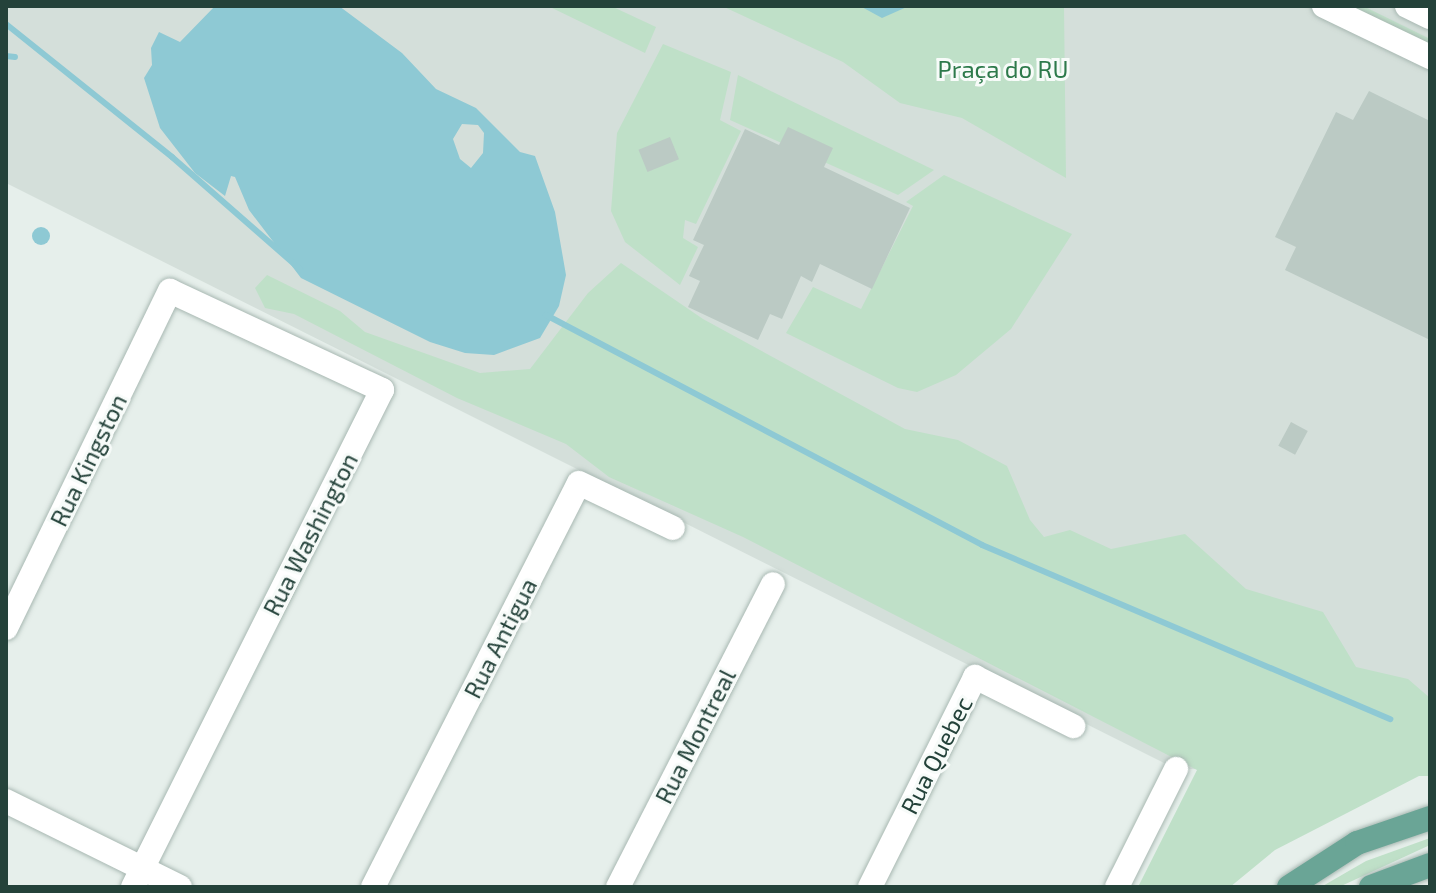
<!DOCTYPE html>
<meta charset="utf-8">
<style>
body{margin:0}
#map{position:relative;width:1436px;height:893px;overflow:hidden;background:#e6efeb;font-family:"Exo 2",sans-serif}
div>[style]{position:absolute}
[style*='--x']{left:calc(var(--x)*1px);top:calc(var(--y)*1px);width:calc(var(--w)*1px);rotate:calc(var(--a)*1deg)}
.built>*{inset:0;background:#d4dfda}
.green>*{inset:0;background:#bfe0c8}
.water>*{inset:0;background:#8ec9d4}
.round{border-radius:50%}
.stream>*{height:6px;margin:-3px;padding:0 3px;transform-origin:3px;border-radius:3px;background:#8ec9d4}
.building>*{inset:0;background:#bbcac4;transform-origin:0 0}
.roads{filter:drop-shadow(0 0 2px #a8b8b2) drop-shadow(0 0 2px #a8b8b2)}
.minor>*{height:24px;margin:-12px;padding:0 12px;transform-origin:12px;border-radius:12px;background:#fff}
.major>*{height:24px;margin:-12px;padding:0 12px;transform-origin:12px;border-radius:12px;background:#6aa596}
span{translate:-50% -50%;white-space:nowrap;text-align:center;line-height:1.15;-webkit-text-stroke:6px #f7fbf9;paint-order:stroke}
.park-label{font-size:24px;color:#2d7a4b}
.street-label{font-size:24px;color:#24423a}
.frame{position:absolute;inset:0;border:8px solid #24423a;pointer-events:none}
</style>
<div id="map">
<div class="built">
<div style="clip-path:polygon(6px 6px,1430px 6px,1430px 770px,1176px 769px,6px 183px)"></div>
</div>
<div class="green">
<div style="clip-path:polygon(548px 6px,611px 6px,656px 27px,645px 53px)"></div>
<div style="clip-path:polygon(722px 6px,1064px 6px,1066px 178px,962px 118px,900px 103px,843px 62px)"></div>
<div style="clip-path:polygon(1333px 6px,1363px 6px,1430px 39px,1430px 52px)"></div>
<div style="clip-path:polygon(663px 44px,731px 72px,720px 120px,741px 131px,696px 224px,685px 220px,683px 238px,698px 247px,680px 285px,625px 242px,611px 211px,617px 133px)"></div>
<div style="clip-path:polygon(738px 75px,934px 170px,898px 195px,730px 120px)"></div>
<div style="clip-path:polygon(944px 175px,1072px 234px,1011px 329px,956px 375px,917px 392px,898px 388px,786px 333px,813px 287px,861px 309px,913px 206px,906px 202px)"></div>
<div style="clip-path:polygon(621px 263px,703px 319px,905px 429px,958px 440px,1007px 466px,1030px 520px,1044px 537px,1070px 530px,1111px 549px,1185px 534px,1246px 589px,1323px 612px,1356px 667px,1408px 679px,1430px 698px,1430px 776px,1419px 776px,1275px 850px,1230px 887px,1138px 887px,1197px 770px,743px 537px,609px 477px,566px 444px,457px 398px,294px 314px,265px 308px,255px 288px,267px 275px,340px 311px,365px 332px,480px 373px,530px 369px,588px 293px)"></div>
<div style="clip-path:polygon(1430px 838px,1430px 845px,1339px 887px,1321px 887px,1366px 861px)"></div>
</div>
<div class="water">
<div style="clip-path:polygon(evenodd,215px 6px,339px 6px,402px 53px,436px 89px,476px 108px,520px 152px,535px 156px,555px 212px,566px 275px,559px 306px,540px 338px,494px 355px,465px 353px,430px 342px,301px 278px,249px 210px,235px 177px,231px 176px,225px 196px,195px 173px,160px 128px,144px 78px,152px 65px,151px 48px,159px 32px,180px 42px,215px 6px,462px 124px,478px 125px,484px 133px,483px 153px,471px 168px,460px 159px,453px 139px,462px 124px)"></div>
<div style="clip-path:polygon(860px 6px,909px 6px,882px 18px)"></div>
<div class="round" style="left:32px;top:227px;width:18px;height:18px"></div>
</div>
<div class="stream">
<div style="--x:6;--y:24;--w:213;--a:38.7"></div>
<div style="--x:172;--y:157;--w:170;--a:41.2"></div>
<div style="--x:6;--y:56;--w:9;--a:6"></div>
<div style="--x:546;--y:315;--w:493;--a:27.8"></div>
<div style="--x:982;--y:545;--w:444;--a:23.1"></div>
</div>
<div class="building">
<div style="clip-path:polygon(1369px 91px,1430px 121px,1430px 340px,1285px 270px,1296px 247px,1275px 237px,1336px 112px,1353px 120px)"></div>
<div style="clip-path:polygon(788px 127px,833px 148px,824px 167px,910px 208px,872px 289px,820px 264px,812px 282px,801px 276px,782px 319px,770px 314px,758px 340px,688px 307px,700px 281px,689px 276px,704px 245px,693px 240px,745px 129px,779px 145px)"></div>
<div style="left:670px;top:137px;width:24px;height:34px;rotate:68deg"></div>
<div style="left:1291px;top:422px;width:19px;height:27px;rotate:28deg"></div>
</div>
<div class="roads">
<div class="minor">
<div style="--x:1324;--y:6;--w:118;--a:25.7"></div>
<div style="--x:1407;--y:6;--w:25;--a:26"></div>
<div style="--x:6;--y:628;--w:375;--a:-64.1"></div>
<div style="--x:170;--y:291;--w:234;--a:25"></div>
<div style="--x:382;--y:390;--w:556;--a:116.61"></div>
<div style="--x:6;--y:801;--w:194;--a:26.3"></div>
<div style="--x:373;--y:887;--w:453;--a:-63"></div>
<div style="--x:579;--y:483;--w:104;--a:25.6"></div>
<div style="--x:618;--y:887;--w:340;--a:-62.9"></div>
<div style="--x:870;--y:887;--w:235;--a:-63.4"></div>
<div style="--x:975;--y:677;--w:110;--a:26.6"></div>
<div style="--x:1117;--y:887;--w:132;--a:-63.4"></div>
</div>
<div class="major">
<div style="--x:1289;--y:887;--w:81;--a:-32.9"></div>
<div style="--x:1357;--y:843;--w:77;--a:-18.9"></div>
<div style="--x:1371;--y:887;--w:63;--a:-20.4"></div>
</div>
</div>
<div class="park-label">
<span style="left:1003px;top:69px">Praça do RU</span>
</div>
<div class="street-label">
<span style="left:88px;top:460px;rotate:-64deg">Rua Kingston</span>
<span style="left:310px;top:534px;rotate:-63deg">Rua Washington</span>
<span style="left:500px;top:638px;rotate:-63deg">Rua Antigua</span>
<span style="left:695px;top:736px;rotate:-63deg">Rua Montreal</span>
<span style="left:936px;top:755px;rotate:-63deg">Rua Quebec</span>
</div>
<div class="frame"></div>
</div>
